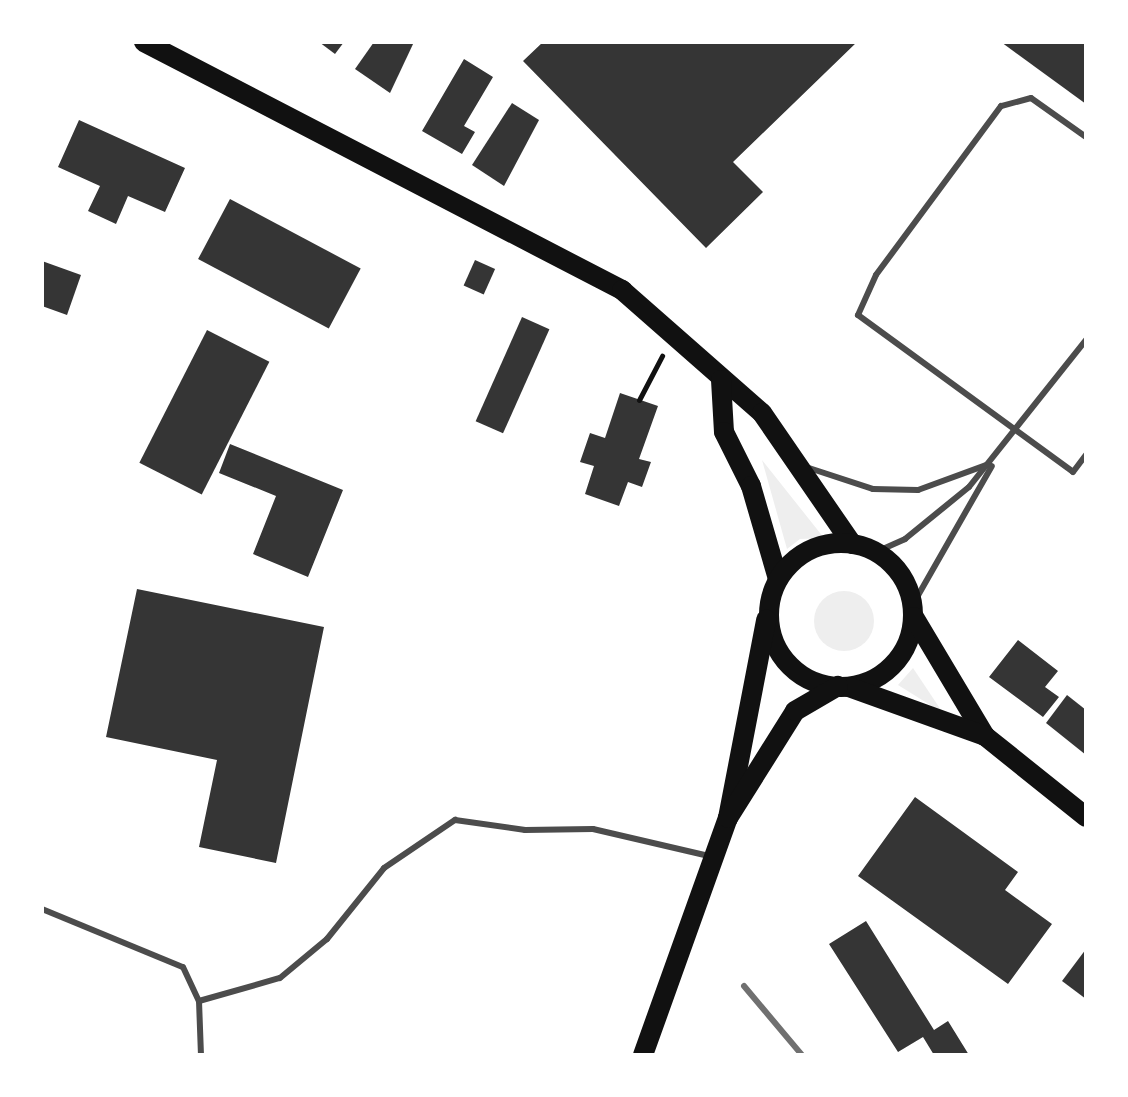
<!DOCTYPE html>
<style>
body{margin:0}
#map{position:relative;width:1128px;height:1097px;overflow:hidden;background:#fff;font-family:Cabin,sans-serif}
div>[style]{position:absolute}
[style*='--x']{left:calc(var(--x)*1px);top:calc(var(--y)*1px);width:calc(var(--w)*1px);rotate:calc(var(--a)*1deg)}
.green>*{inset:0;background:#eee}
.round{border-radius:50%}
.building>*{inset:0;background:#353535;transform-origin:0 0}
.path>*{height:5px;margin:-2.5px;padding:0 2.5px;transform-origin:2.5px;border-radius:2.5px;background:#111}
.service>*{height:6px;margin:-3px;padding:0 3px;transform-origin:3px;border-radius:3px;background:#4c4c4c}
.primary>*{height:20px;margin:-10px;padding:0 10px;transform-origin:10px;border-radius:10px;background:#111}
.primary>.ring{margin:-10px;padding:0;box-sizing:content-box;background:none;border:20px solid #111;border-radius:50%}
.rail>*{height:6px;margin:-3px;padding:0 3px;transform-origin:3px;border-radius:3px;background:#707070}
span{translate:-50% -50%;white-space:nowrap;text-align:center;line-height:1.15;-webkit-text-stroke:6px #fff;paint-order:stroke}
.frame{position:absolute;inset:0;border:44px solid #fff;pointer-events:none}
</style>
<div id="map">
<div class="green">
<div style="clip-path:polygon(762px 460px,824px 538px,800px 539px,787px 549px)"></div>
<div class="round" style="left:814px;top:591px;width:60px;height:60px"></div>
<div style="clip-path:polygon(913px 668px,943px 713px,898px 685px)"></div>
</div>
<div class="building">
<div style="clip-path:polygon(319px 42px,344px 42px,335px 54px)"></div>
<div style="clip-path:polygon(374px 42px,414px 42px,390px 93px,355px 69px)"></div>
<div style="clip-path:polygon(543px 42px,857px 42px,733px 162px,763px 192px,706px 248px,523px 61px)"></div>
<div style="clip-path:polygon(1001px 42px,1086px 42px,1086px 104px)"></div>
<div style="clip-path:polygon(464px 59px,493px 77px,464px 126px,475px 132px,462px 154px,422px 131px)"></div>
<div style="clip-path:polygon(512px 103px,539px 120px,504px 186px,472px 165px)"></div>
<div style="clip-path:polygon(79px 120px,185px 168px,165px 212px,128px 196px,116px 224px,88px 211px,100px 186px,58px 167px)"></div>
<div style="left:230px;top:199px;width:148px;height:68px;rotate:28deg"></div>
<div style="left:475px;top:260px;width:22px;height:28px;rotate:24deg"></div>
<div style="clip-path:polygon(42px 261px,81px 275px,67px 315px,42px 306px)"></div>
<div style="left:522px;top:317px;width:30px;height:114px;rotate:24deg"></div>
<div style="left:207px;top:330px;width:70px;height:149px;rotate:27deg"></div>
<div style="clip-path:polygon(620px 393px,658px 406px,639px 459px,651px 462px,642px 487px,628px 482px,619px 506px,585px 494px,594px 466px,580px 462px,590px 433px,605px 438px)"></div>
<div style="clip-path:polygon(230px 444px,343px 490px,308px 577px,253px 554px,276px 496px,219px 473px)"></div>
<div style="clip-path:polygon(137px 589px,324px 627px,276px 863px,199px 847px,217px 760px,106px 737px)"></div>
<div style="clip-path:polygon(1018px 640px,1058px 671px,1045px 687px,1059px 697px,1043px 717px,989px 677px)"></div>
<div style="clip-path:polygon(1067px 695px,1086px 710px,1086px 755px,1046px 723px)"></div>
<div style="clip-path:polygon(915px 797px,1018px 872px,1005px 890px,1052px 924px,1008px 984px,858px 876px)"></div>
<div style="clip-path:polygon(866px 921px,934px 1030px,948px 1021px,969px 1055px,934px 1055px,923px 1037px,898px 1052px,829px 944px)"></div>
<div style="clip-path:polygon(1086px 949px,1086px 999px,1062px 981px)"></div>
</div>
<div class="path">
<div style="--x:639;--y:400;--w:50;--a:-62.4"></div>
</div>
<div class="service">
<div style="--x:1086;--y:137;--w:67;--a:-144.7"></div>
<div style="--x:1031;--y:98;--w:31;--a:165"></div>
<div style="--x:1001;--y:106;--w:210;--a:126.5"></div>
<div style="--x:876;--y:275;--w:44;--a:114.2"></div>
<div style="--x:858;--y:315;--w:266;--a:36.1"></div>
<div style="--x:1073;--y:472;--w:21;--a:-53"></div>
<div style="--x:809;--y:468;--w:67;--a:18.2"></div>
<div style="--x:873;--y:489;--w:45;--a:1.3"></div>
<div style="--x:918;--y:490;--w:76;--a:-20.1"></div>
<div style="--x:876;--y:552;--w:32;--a:-24"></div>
<div style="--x:905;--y:539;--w:82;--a:-39.1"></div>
<div style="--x:969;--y:487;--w:188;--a:-51.5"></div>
<div style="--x:912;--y:606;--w:161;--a:-60.3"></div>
<div style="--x:42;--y:909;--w:152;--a:22.4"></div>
<div style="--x:183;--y:967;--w:38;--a:65"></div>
<div style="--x:199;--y:1001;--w:54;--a:87.9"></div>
<div style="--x:199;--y:1001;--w:84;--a:-15.9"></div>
<div style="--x:280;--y:978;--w:61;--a:-39.7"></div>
<div style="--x:327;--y:939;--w:91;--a:-51.2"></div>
<div style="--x:384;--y:868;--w:86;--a:-34.1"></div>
<div style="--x:455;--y:820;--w:71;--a:8.1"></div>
<div style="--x:525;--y:830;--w:68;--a:-0.8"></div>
<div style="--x:593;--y:829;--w:119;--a:13.1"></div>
</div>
<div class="primary">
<div style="--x:144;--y:42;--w:539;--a:27.42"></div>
<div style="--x:622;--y:290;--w:186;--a:41.3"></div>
<div style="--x:762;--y:413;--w:159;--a:55.5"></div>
<div style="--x:721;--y:380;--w:52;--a:86.7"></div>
<div style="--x:724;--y:432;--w:60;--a:63.4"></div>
<div style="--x:751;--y:486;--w:97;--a:73.8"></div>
<div class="ring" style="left:769px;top:543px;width:124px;height:124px"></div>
<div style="--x:914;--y:617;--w:139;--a:59.2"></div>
<div style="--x:985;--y:736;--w:129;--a:38.7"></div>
<div style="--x:849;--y:687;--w:145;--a:19.8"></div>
<div style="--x:728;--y:818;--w:202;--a:-79.1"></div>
<div style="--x:643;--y:1055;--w:252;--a:-70.3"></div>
<div style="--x:728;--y:818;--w:126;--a:-57.9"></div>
<div style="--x:795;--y:711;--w:50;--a:-30.2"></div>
</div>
<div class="rail">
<div style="--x:744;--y:986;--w:90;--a:50"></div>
</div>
<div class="frame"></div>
</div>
